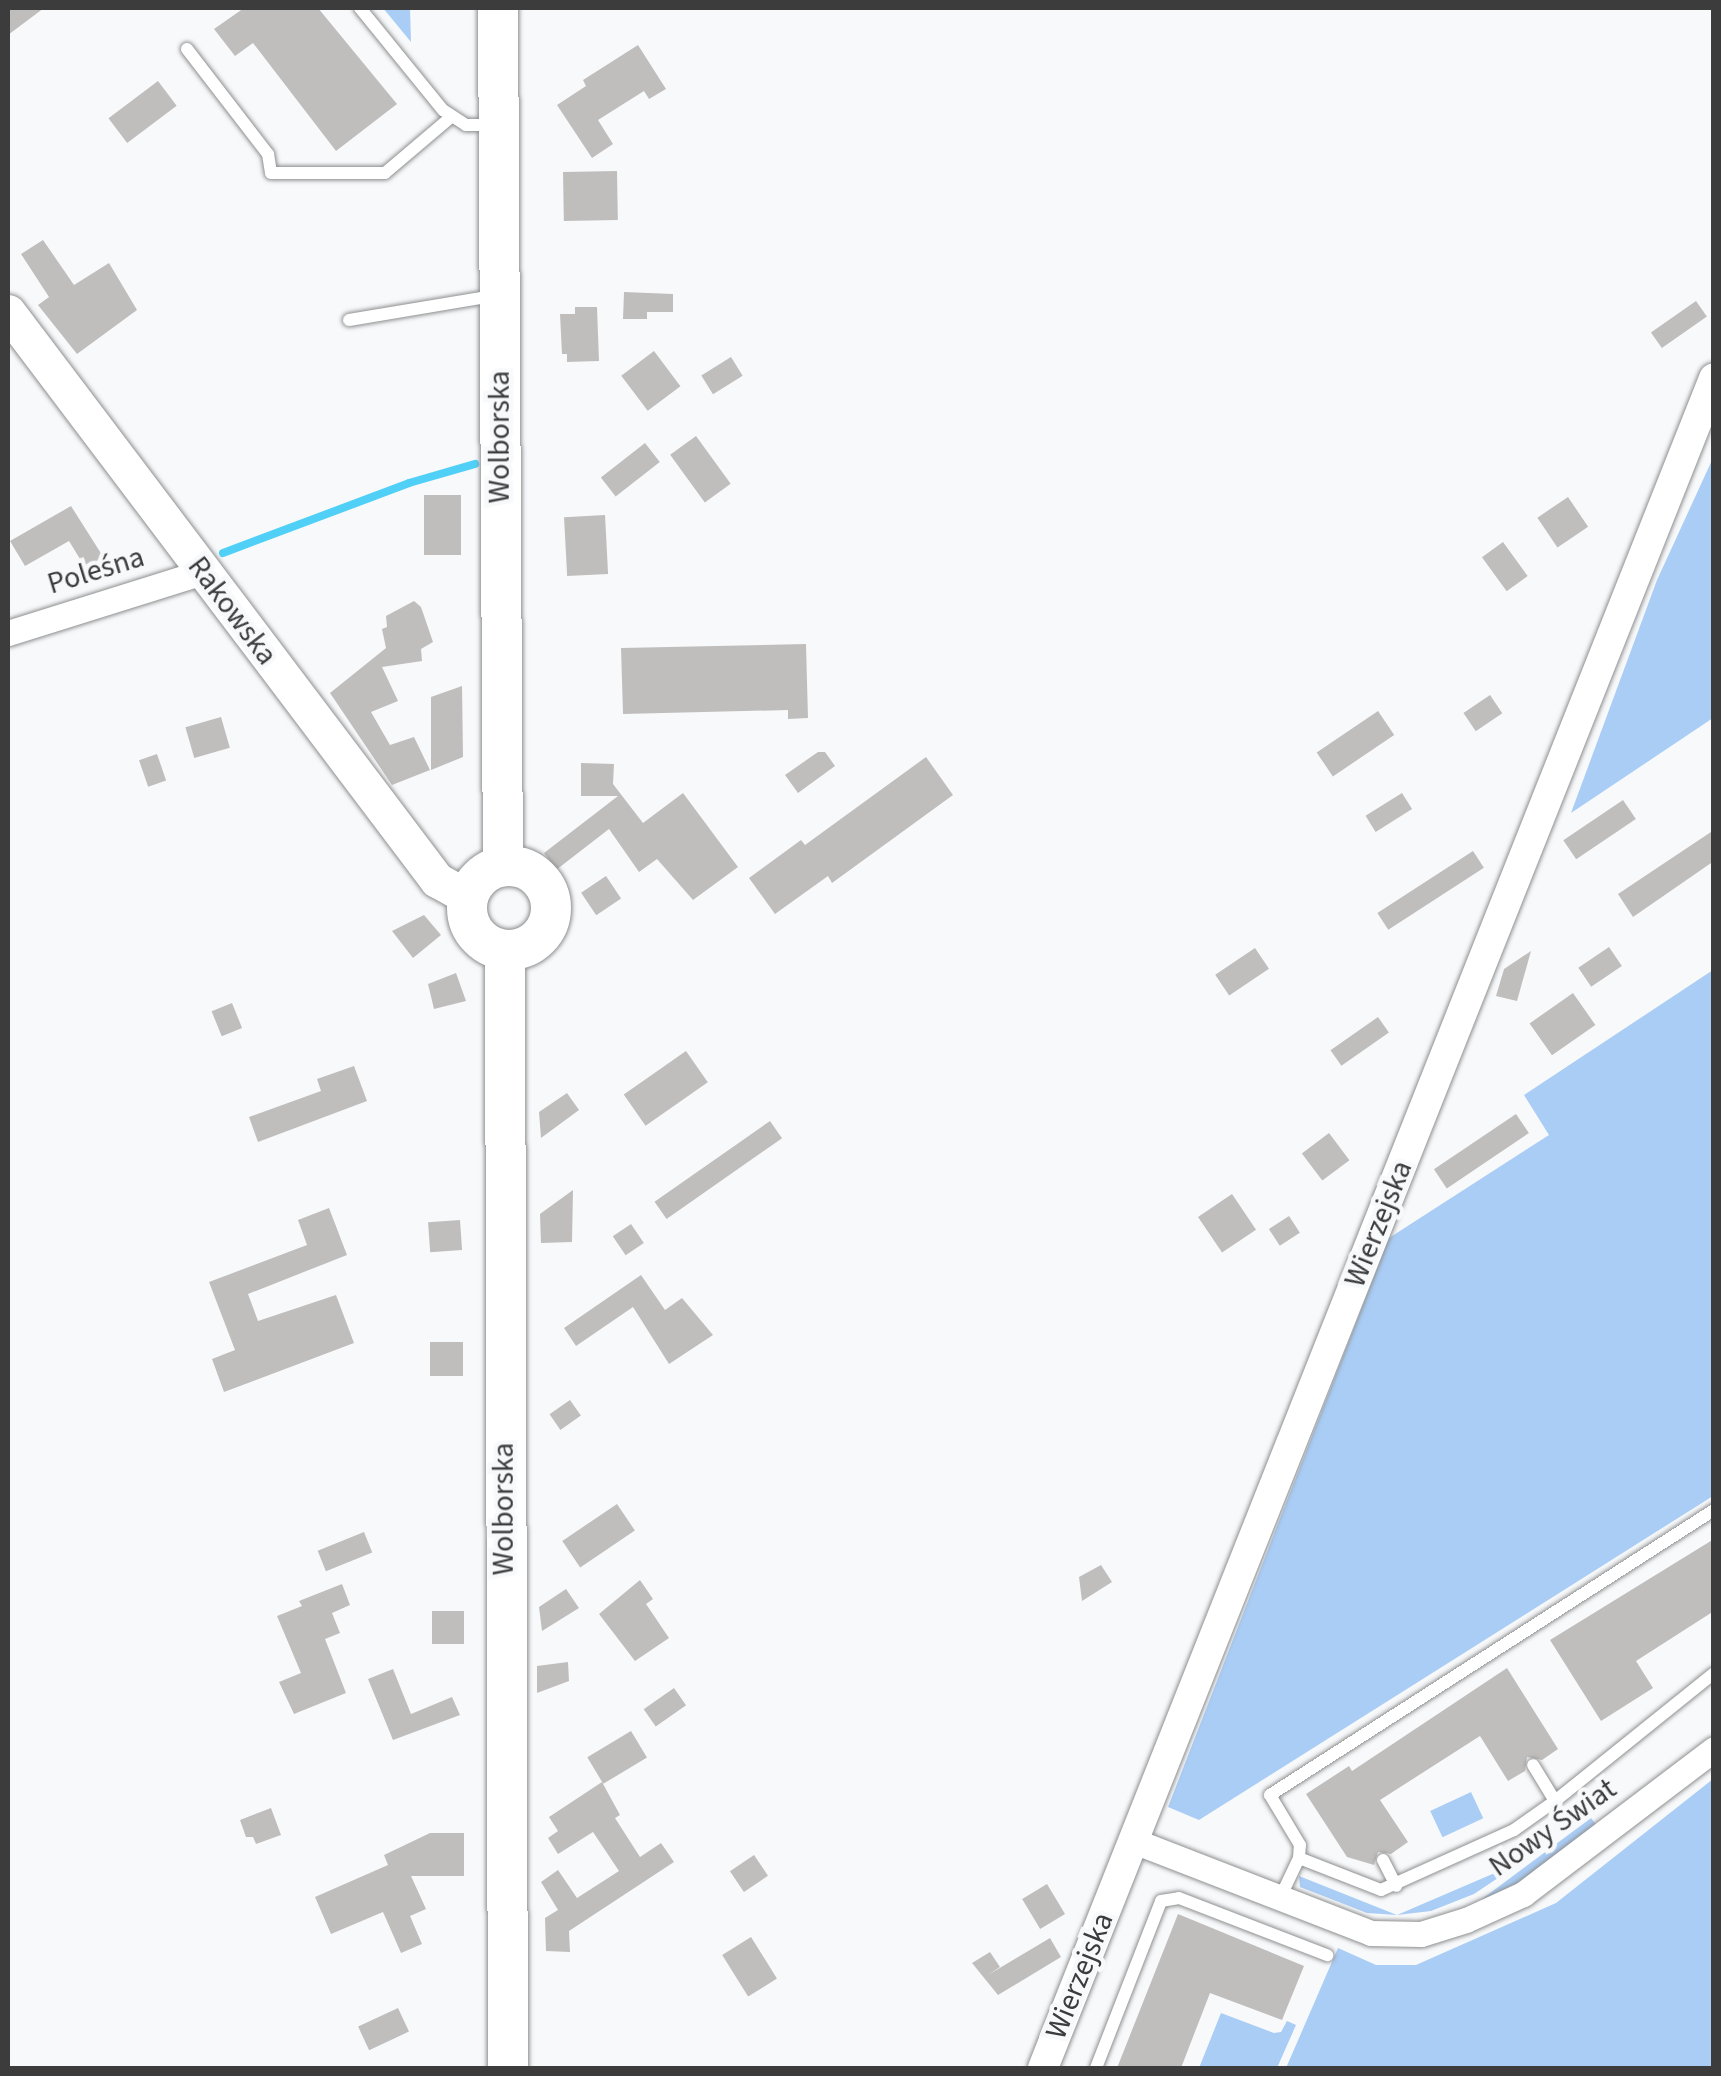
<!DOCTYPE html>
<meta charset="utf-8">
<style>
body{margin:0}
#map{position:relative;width:1721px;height:2076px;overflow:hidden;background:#f8f9fb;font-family:"Source Sans 3",sans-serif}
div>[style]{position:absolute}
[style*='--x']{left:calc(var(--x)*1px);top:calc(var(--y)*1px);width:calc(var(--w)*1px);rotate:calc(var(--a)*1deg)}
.green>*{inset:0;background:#aacdf5;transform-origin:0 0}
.stream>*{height:8px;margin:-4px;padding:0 4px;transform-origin:4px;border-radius:4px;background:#51d0f7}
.building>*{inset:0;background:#c0bebd;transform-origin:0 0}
.roads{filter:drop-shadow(0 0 2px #8e8f90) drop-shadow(0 0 2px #8e8f90)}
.service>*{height:12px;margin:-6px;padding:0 6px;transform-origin:6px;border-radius:6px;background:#fff}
.minor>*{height:25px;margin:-12.5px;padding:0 12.5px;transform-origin:12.5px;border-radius:12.5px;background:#fff}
.tertiary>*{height:30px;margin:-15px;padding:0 15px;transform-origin:15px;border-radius:15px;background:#fff}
.secondary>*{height:35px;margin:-17.5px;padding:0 17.5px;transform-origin:17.5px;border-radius:17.5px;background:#fff}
.primary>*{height:40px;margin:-20px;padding:0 20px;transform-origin:20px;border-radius:20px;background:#fff}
.primary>.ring{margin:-20px;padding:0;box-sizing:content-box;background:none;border:40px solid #fff;border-radius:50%}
span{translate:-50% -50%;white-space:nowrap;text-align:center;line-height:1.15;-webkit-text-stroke:9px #f8f9fb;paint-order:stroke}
.street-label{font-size:30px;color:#3c3c3d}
.frame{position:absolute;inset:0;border:10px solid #3c3c3d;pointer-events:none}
</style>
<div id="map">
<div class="green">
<div style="clip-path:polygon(383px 8px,410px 8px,411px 42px)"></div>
<div style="clip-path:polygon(1713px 458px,1713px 718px,1571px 813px,1657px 580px)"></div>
<div style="clip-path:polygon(1713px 970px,1713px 1496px,1199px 1820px,1168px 1807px,1389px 1238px,1549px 1135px,1524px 1095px)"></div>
<div style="clip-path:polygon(1713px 1779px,1713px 2068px,1286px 2068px,1338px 1948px,1376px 1965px,1416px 1965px,1556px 1903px)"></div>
<div style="left:1471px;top:1792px;width:29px;height:45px;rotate:65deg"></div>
<div style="clip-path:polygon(1591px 1818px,1598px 1827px,1530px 1877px,1478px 1902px)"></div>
<div style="clip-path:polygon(1525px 1860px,1474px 1894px,1431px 1911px,1397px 1915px,1367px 1913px,1300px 1887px,1299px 1876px,1397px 1915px)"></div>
<div style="clip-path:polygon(1221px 2013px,1274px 2033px,1281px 2032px,1287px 2021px,1296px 2025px,1277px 2068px,1199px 2068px)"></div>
</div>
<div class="stream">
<div style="--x:223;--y:553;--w:199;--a:-20.6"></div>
<div style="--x:409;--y:483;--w:69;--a:-16.1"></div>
</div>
<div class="building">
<div style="clip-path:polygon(8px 8px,44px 8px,8px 35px)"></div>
<div style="clip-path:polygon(244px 8px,318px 8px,397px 104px,336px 151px,253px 43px,235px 56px,214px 29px)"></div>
<div style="clip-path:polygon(638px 45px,666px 89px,649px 99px,644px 91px,598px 120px,613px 144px,592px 158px,557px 105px,586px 86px,583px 80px)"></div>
<div style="left:158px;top:81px;width:31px;height:62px;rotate:53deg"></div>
<div style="left:617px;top:171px;width:49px;height:54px;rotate:89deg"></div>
<div style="clip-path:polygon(43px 240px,74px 285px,109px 263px,137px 310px,77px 354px,38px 305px,49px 297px,21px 254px)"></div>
<div style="clip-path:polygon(624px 292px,673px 294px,673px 312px,647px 312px,647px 319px,623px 319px)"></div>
<div style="left:1696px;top:301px;width:19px;height:55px;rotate:55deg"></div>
<div style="clip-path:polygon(575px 307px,597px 307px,599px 361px,567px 362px,567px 354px,562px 354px,560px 314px,575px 314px)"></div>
<div style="left:654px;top:351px;width:44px;height:41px;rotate:53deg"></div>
<div style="left:731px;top:357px;width:22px;height:35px;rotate:58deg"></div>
<div style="left:696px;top:436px;width:59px;height:32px;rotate:54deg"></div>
<div style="left:645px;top:443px;width:24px;height:56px;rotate:52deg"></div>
<div style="left:424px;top:495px;width:37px;height:60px"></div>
<div style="left:1568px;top:497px;width:36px;height:37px;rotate:56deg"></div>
<div style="clip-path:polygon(71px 506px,109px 566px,91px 577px,69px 541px,25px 566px,10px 541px)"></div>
<div style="left:605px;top:515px;width:59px;height:41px;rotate:87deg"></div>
<div style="left:1503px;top:542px;width:42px;height:26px;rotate:54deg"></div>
<div style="clip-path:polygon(414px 601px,421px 607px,433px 642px,421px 649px,422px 661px,382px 667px,398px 701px,371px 712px,390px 745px,414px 737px,430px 770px,392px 785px,330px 693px,386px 648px,382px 629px,387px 627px,386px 616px)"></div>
<div style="clip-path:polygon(806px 644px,808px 718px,788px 719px,788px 710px,623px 714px,621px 648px)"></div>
<div style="clip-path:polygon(462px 686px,463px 757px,431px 770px,431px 697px)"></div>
<div style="left:1490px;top:695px;width:22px;height:32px;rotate:56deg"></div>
<div style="left:1378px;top:711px;width:29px;height:74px;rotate:56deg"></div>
<div style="left:221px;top:717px;width:32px;height:37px;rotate:74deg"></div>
<div style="clip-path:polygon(818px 752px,825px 752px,835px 766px,798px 793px,785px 775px)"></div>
<div style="left:157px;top:754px;width:28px;height:19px;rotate:71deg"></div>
<div style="clip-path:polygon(926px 757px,953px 795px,832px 883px,828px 876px,775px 914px,749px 878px,801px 840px,805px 845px)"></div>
<div style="clip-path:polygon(581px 763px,614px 764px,613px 784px,643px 823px,683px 793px,738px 867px,693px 900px,657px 859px,639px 872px,609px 829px,556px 870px,544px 853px,618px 796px,581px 796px)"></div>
<div style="left:1402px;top:793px;width:19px;height:43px;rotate:58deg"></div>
<div style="left:1623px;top:800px;width:23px;height:72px;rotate:56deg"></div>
<div style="clip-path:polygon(1714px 830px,1714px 861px,1633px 917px,1618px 894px)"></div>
<div style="left:1473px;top:851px;width:20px;height:114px;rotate:57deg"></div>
<div style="left:606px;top:876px;width:27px;height:30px;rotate:56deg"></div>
<div style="clip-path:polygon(424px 915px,441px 935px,413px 958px,392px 931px)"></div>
<div style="left:1609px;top:947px;width:23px;height:37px;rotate:56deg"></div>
<div style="left:1255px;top:948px;width:25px;height:48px;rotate:56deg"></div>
<div style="clip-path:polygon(1531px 951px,1517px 1001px,1496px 996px,1504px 969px)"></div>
<div style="clip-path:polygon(456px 973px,466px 1001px,434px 1009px,428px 984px)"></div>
<div style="left:1573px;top:993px;width:39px;height:53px;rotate:55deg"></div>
<div style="left:232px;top:1003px;width:27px;height:22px;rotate:68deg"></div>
<div style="left:1378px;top:1017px;width:19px;height:58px;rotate:55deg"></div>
<div style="left:686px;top:1051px;width:38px;height:76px;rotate:55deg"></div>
<div style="clip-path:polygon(354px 1066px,367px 1101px,258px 1142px,249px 1117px,321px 1091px,317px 1079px)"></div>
<div style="clip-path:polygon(567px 1093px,579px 1110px,541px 1138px,539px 1112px)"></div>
<div style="left:1516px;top:1114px;width:23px;height:99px;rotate:56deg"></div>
<div style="left:770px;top:1121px;width:21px;height:141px;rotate:55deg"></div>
<div style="left:1329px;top:1133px;width:34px;height:34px;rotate:53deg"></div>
<div style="clip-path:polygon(573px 1190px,572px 1242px,541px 1243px,540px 1214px)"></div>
<div style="left:1232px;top:1194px;width:43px;height:41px;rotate:56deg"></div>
<div style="clip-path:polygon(329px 1208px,347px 1255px,248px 1294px,258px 1321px,336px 1295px,354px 1343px,224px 1392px,212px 1359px,235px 1350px,209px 1282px,307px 1245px,298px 1220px)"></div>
<div style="left:1289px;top:1216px;width:20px;height:24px;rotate:57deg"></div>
<div style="left:460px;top:1220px;width:30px;height:32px;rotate:86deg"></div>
<div style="left:631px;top:1224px;width:23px;height:22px;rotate:56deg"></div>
<div style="clip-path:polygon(641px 1275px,665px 1310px,682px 1298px,713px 1335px,669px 1364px,633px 1307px,576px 1346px,564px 1328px)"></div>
<div style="left:430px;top:1342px;width:33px;height:34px"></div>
<div style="left:570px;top:1400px;width:19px;height:25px;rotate:55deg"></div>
<div style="left:617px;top:1504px;width:32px;height:66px;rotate:56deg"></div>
<div style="left:364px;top:1532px;width:22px;height:50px;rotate:68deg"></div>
<div style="clip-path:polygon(1714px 1539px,1714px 1611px,1636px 1661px,1653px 1688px,1601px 1721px,1550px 1640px)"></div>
<div style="clip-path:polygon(1101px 1565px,1112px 1582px,1082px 1601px,1079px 1577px)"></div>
<div style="clip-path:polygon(640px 1580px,653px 1599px,646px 1604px,669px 1638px,635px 1661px,599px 1614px)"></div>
<div style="clip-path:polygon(342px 1584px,350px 1605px,332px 1613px,340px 1633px,325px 1639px,346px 1693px,294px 1714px,279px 1682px,301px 1673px,277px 1616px,302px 1606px,299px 1601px)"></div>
<div style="clip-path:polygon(566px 1589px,579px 1608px,542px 1631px,539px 1607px)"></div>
<div style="left:464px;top:1611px;width:33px;height:32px;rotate:90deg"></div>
<div style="clip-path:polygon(568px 1662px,569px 1681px,537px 1693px,537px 1666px)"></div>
<div style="clip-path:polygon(1507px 1668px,1558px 1749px,1542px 1760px,1527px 1757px,1525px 1771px,1508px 1781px,1480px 1736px,1380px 1800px,1408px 1842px,1391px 1854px,1378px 1852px,1374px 1865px,1347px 1857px,1306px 1794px,1349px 1766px,1352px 1771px)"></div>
<div style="clip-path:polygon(393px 1669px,411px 1714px,452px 1697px,460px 1715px,393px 1740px,368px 1679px)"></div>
<div style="left:674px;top:1688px;width:21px;height:37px;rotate:55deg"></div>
<div style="left:631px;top:1731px;width:31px;height:51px;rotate:59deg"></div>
<div style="clip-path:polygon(602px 1782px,620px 1815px,615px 1818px,640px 1857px,661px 1843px,674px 1862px,569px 1931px,570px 1952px,546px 1951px,545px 1918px,558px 1910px,541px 1882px,558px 1870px,577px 1898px,619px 1871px,593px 1832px,558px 1854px,548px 1838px,558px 1831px,549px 1817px)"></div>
<div style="clip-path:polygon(271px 1808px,281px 1835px,256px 1844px,253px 1837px,246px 1837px,240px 1820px)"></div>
<div style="clip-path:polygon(430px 1833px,464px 1833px,464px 1876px,411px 1876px,426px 1909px,410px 1916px,422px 1944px,401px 1953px,383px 1912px,331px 1934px,315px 1897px,388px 1865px,384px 1855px)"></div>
<div style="left:754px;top:1855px;width:25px;height:29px;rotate:56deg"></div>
<div style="left:1047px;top:1884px;width:35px;height:29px;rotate:59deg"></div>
<div style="clip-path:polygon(1178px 1914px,1304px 1966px,1282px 2020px,1210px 1993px,1181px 2068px,1117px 2068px)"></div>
<div style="left:751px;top:1937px;width:49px;height:34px;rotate:58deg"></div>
<div style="clip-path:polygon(1050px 1938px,1061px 1957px,998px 1995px,972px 1963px,990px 1952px,1000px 1967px,988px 1975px)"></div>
<div style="left:398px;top:2008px;width:26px;height:44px;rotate:65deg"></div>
</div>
<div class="roads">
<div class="service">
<div style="--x:360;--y:8;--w:132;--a:50.9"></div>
<div style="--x:443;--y:110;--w:27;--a:33"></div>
<div style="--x:466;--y:125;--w:26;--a:0"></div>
<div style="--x:187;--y:49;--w:133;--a:52.4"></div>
<div style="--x:268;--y:154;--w:19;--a:81"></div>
<div style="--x:271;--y:173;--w:114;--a:0"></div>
<div style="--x:385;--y:173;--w:87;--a:-40.3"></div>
<div style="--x:349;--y:320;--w:145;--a:-9.5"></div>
<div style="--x:1555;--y:1801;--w:204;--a:-38.8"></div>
<div style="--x:1299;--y:1858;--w:13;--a:-86"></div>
<div style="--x:1300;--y:1845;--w:58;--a:-121"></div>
<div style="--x:1270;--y:1795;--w:528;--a:-32.7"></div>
<div style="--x:1383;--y:1860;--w:29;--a:63"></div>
<div style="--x:1280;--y:1898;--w:44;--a:-64.6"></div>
<div style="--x:1299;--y:1858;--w:88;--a:21.3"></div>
<div style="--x:1381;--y:1890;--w:146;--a:-24.3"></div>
<div style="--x:1514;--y:1830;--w:50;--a:-35.3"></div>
<div style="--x:1555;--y:1801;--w:42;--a:-121.4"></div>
<div style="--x:1096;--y:2068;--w:179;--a:-68.7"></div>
<div style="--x:1161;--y:1901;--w:18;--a:-9"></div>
<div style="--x:1179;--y:1898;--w:159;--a:21.1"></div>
</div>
<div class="minor">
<div style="--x:8;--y:633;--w:204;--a:-17.4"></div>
<div style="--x:1134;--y:1841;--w:254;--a:21.2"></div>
<div style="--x:1371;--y:1933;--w:50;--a:1.1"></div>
<div style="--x:1421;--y:1934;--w:47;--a:-17.3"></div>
<div style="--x:1466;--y:1920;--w:63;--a:-24.5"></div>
<div style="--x:1523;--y:1894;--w:240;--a:-37.2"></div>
</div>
<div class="tertiary">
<div style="--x:1043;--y:2068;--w:1818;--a:-68.34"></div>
</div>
<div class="secondary">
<div style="--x:8;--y:312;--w:712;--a:52.94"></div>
<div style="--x:437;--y:880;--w:35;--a:29"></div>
</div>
<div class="primary">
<div style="--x:498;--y:8;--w:858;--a:89.67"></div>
<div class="ring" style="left:467px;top:866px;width:44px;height:44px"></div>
<div style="--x:505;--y:950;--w:1118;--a:89.85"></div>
</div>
</div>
<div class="street-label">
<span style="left:500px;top:437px;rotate:-90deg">Wolborska</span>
<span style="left:96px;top:571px;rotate:-17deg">Poleśna</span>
<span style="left:232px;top:611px;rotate:53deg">Rakowska</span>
<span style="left:1379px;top:1224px;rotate:-68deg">Wierzejska</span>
<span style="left:504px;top:1509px;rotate:-90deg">Wolborska</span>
<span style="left:1553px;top:1828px;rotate:-35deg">Nowy Świat</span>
<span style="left:1080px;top:1976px;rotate:-68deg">Wierzejska</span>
</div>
<div class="frame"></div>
</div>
